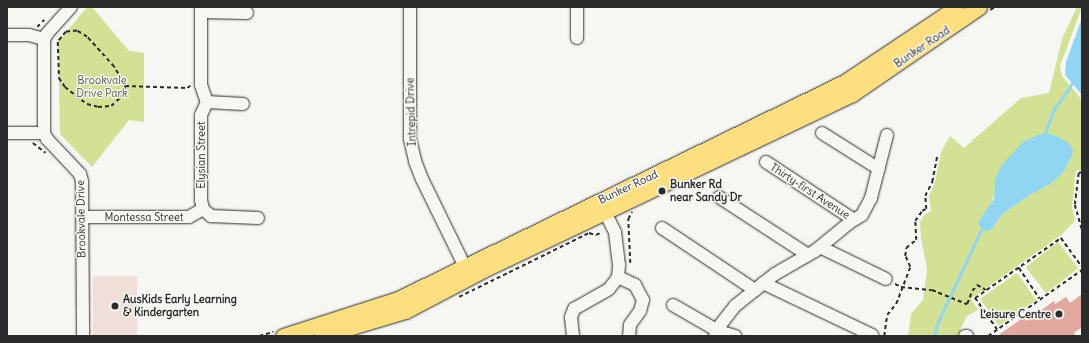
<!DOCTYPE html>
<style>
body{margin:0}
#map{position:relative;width:1089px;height:343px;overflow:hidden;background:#f6f6f2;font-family:Delius,sans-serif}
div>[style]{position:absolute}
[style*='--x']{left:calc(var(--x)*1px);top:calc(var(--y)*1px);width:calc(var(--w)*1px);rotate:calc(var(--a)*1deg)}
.built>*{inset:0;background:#f0dfd9;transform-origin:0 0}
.green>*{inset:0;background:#d2e194;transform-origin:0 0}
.water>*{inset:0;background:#90d6f2}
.stream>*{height:2.5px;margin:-1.25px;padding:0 1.25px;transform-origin:1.25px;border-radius:1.25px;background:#90d6f2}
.building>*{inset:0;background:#e2a8a0}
.path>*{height:1.5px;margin-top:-0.75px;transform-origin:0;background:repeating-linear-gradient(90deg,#2b2b2b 0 4px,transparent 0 7px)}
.roads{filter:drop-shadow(0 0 1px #2b2b2b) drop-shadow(0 0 1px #2b2b2b)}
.minor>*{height:12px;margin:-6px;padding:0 6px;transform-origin:6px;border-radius:6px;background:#f6f6f2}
.major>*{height:15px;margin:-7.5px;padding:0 7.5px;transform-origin:7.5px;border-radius:7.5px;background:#fedf80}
.dots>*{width:11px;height:11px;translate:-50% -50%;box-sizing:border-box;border:2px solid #f6f6f2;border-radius:50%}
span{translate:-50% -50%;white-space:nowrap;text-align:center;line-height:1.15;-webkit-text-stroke:3px #f6f6f2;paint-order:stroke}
.street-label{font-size:11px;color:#2b2b2b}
.park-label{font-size:11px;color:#555845}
.poi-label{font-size:11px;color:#2b2b2b;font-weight:700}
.left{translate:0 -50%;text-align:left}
.right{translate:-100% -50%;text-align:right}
.frame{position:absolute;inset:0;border:8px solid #2b2b2b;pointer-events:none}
</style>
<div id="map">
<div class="built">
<div style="left:93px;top:276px;width:44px;height:60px"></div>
</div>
<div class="green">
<div style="clip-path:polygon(87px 7px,92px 7px,129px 51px,144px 53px,144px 122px,129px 120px,92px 167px,60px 134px,58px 42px)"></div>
<div style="clip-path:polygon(evenodd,1077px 7px,1082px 7px,1060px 66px,1062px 76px,1082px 100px,1082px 170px,1076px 170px,1072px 207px,1075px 221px,1061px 235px,971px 299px,978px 310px,967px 316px,957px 336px,908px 336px,911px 314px,923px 300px,927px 269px,921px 238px,920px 222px,924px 215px,931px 211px,929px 196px,935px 182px,941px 152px,950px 136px,964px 148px,1021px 98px,1049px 93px,1062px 39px,1077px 7px,1050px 134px,1066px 141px,1071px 158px,1063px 173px,1049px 185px,1033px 193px,1005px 212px,999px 218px,993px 228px,984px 230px,980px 227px,981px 217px,991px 206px,995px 190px,1050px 134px)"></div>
<div style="left:1058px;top:242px;width:33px;height:41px;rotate:52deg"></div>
<div style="left:1017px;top:273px;width:33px;height:45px;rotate:55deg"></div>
</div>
<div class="water">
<div style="clip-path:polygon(1082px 18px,1082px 95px,1065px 75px,1066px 62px)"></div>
<div style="clip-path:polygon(1040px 134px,1050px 134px,1058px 137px,1066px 141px,1073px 149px,1071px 158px,1063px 173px,1049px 185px,1033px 193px,1005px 212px,999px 218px,993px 228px,988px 231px,984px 230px,980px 227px,978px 222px,994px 199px,995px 179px,1001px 166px,1023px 142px)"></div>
</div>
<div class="stream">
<div style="--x:1044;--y:136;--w:29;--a:-70"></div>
<div style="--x:1054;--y:109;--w:27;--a:-54"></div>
<div style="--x:1070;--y:87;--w:7;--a:-63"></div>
<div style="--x:934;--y:336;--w:15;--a:-74"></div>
<div style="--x:938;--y:322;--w:106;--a:-64.9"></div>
</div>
<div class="building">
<div style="clip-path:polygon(1082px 294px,1082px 327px,1074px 333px,1076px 336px,997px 336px,1024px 317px,1026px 321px,1054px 301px,1055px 304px,1066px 297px,1070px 303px)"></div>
</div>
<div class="path">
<div style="--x:990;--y:10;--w:6;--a:-31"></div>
<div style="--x:37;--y:27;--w:10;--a:-45"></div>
<div style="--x:125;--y:86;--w:22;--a:-120"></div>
<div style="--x:114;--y:67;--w:40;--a:-132"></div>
<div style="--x:87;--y:37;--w:12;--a:-149"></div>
<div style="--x:77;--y:31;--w:11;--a:175"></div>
<div style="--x:66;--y:32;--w:13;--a:129"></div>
<div style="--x:58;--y:42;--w:36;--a:88"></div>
<div style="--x:59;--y:78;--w:11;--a:56"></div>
<div style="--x:65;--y:87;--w:28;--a:38"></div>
<div style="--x:87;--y:104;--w:11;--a:15"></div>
<div style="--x:98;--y:107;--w:13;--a:-4"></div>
<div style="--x:111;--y:106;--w:13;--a:-42"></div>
<div style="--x:121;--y:97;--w:12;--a:-70"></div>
<div style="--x:125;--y:86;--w:62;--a:1.8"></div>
<div style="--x:187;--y:88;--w:4;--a:-34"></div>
<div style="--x:33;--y:143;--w:16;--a:38"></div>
<div style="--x:1082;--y:173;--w:3;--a:180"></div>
<div style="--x:1079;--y:173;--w:32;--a:97"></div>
<div style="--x:1075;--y:205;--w:25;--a:74"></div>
<div style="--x:630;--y:263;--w:44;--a:-92.6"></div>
<div style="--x:628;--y:219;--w:8;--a:-60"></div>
<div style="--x:1019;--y:268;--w:37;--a:56"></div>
<div style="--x:895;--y:284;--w:7;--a:27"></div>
<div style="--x:901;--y:287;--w:31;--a:6"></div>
<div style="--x:932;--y:290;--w:38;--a:22"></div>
<div style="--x:967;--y:304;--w:14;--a:-69"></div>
<div style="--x:972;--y:291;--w:8;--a:-50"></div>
<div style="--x:977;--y:285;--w:10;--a:29"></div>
<div style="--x:459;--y:297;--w:145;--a:-26.2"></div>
<div style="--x:589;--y:233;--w:7;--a:16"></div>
<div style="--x:596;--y:235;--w:4;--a:-27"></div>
<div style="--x:997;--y:330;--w:39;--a:-125"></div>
<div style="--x:975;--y:298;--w:105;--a:-34.9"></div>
<div style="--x:1061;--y:238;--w:36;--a:54"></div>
<div style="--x:259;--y:336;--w:15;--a:-16"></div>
<div style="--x:884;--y:336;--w:21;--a:-82"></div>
<div style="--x:887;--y:315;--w:14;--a:-51"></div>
<div style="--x:896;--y:304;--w:40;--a:-69"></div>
<div style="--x:910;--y:267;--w:12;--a:-114"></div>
<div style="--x:905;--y:256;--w:8;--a:-83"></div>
<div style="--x:906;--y:248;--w:13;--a:-39"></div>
<div style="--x:916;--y:240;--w:19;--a:-93"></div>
<div style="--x:915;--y:221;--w:12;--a:-55"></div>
<div style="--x:922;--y:211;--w:4;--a:-27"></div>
<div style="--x:926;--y:209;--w:13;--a:-94"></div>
<div style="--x:925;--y:196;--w:16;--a:-63"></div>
<div style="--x:932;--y:182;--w:26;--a:-79"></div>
<div style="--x:988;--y:336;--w:115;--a:-35.1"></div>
</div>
<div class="roads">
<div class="minor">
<div style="--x:71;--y:7;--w:36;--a:132"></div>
<div style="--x:47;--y:34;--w:6;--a:121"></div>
<div style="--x:44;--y:39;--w:94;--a:90"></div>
<div style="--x:44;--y:133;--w:7;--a:63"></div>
<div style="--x:47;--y:139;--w:48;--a:46.7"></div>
<div style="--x:80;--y:174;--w:7;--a:74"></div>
<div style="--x:82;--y:181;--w:155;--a:89.6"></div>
<div style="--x:201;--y:7;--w:78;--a:90"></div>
<div style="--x:201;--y:85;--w:18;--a:71"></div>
<div style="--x:207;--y:102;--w:14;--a:115"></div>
<div style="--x:201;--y:115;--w:85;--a:90"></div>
<div style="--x:201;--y:200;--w:9;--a:77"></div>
<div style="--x:203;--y:209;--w:11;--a:41"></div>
<div style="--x:211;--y:216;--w:47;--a:2.4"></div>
<div style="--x:410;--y:7;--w:132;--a:90"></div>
<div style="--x:410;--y:139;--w:23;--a:77"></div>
<div style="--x:415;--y:161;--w:19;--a:69"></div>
<div style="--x:422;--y:179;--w:105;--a:63.9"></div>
<div style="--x:577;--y:7;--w:31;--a:90"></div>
<div style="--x:201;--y:12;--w:46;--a:1.2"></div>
<div style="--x:7;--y:35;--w:22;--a:0"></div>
<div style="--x:29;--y:35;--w:16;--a:15"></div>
<div style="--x:207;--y:102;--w:36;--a:3"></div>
<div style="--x:7;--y:133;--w:37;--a:0"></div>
<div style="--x:822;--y:133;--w:67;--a:32.3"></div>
<div style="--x:766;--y:162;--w:105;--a:33.4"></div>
<div style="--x:719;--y:197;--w:106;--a:33.1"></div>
<div style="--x:82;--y:217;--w:107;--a:0"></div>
<div style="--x:189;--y:217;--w:16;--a:-30"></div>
<div style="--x:662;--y:228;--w:112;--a:33.7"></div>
<div style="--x:820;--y:247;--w:73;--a:25.9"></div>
<div style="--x:618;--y:277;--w:19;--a:25"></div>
<div style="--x:635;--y:285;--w:17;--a:62"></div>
<div style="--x:643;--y:300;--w:11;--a:105"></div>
<div style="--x:640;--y:311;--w:17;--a:126"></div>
<div style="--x:630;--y:325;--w:11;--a:95"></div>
<div style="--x:763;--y:283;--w:121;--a:25.5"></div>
<div style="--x:673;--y:305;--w:52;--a:30"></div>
<div style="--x:718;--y:331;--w:18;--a:16"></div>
<div style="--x:573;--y:336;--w:19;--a:-96"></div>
<div style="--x:571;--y:317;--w:9;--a:-69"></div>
<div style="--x:574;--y:309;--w:40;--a:-29.7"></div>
<div style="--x:609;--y:289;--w:15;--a:-53"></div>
<div style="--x:618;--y:277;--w:12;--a:-85"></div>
<div style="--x:619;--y:265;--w:33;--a:-97"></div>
<div style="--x:615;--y:232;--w:30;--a:-117"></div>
<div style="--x:715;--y:336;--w:13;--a:-63"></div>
<div style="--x:721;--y:324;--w:23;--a:-52"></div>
<div style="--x:735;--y:306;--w:51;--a:-38.7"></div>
<div style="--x:775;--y:274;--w:46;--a:-29.9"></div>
<div style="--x:815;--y:251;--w:44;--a:-39.5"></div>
<div style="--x:849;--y:223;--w:15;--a:-32"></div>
<div style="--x:862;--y:215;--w:19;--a:-62"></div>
<div style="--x:871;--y:198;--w:65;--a:-75.7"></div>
<div style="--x:965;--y:336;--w:2;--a:0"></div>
</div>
<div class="major">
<div style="--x:283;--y:336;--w:121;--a:-17.8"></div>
<div style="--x:398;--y:299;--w:498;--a:-25.9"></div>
<div style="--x:846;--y:81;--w:133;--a:-33.7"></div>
<div style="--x:321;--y:336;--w:88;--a:-16.6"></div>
<div style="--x:405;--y:311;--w:88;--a:-27.7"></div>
<div style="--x:483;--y:270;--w:409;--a:-25.5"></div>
<div style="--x:852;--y:94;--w:154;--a:-34.4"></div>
</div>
</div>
<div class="dots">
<div style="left:662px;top:191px;background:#2b2b2b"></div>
<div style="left:115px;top:306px;background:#2b2b2b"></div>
<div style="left:1059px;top:314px;background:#2b2b2b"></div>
</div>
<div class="street-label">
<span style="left:922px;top:47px;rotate:-34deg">Bunker Road</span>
<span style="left:411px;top:112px;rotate:-92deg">Intrepid Drive</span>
<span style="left:201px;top:155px;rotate:-90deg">Elysian Street</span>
<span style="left:628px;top:187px;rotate:-25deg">Bunker Road</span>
<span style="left:810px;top:191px;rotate:33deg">Thirty-first Avenue</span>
<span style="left:144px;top:217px">Montessa Street</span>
<span style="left:81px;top:219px;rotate:-91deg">Brookvale Drive</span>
</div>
<div class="park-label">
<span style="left:102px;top:87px">Brookvale<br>Drive Park</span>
</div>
<div class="poi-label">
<span class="left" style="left:670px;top:191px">Bunker Rd<br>near Sandy Dr</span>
<span class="left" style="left:123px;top:306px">AusKids Early Learning<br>&amp; Kindergarten</span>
<span class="right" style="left:1051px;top:314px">Leisure Centre</span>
</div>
<div class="frame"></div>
</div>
